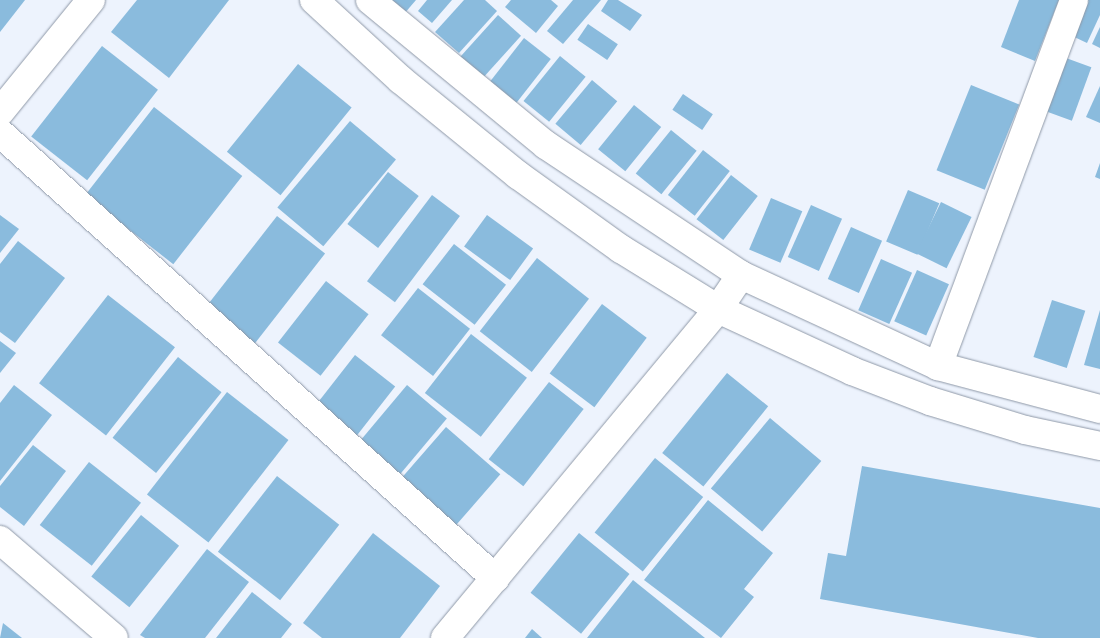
<!DOCTYPE html>
<style>
body{margin:0}
#map{position:relative;width:1100px;height:638px;overflow:hidden;background:#edf3fd;font-family:Poppins,sans-serif}
div>[style]{position:absolute}
[style*='--x']{left:calc(var(--x)*1px);top:calc(var(--y)*1px);width:calc(var(--w)*1px);rotate:calc(var(--a)*1deg)}
.building>*{inset:0;background:#8abbdd;transform-origin:0 0}
.roads{filter:drop-shadow(0 0 1px #8e98a7) drop-shadow(0 0 1px #8e98a7)}
.street>*{height:28px;margin:-14px;padding:0 14px;transform-origin:14px;border-radius:14px;background:#fff}
.secondary>*{height:28px;margin:-14px;padding:0 14px;transform-origin:14px;border-radius:14px;background:#fff}
span{translate:-50% -50%;white-space:nowrap;text-align:center;line-height:1.15;-webkit-text-stroke:4px #fff;paint-order:stroke}
</style>
<div id="map">
<div class="building">
<div style="clip-path:polygon(0 0,25px 0,0 32px)"></div>
<div style="clip-path:polygon(137px 0,229px 0,169px 78px,111px 32px)"></div>
<div style="clip-path:polygon(389px 0,416px 0,404px 14px)"></div>
<div style="clip-path:polygon(427px 0,452px 0,432px 23px,418px 11px)"></div>
<div style="clip-path:polygon(464px 0,485px 0,497px 11px,459px 53px,435px 32px)"></div>
<div style="clip-path:polygon(511px 0,551px 0,558px 6px,536px 33px,505px 7px)"></div>
<div style="clip-path:polygon(573px 0,601px 0,563px 44px,547px 31px)"></div>
<div style="clip-path:polygon(608px 0,618px 0,642px 15px,630px 31px,601px 11px)"></div>
<div style="clip-path:polygon(1019px 0,1059px 0,1035px 61px,1001px 47px)"></div>
<div style="clip-path:polygon(1084px 0,1100px 0,1100px 15px,1087px 43px,1068px 34px)"></div>
<div style="left:498px;top:15px;width:31px;height:57px;rotate:42deg"></div>
<div style="left:588px;top:24px;width:36px;height:19px;rotate:34deg"></div>
<div style="clip-path:polygon(1100px 27px,1100px 48px,1092px 44px)"></div>
<div style="left:524px;top:38px;width:34px;height:56px;rotate:38deg"></div>
<div style="left:102px;top:46px;width:71px;height:115px;rotate:38deg"></div>
<div style="left:560px;top:56px;width:33px;height:58px;rotate:39deg"></div>
<div style="left:1066px;top:58px;width:27px;height:57px;rotate:20deg"></div>
<div style="left:298px;top:64px;width:69px;height:113px;rotate:39deg"></div>
<div style="left:592px;top:80px;width:33px;height:57px;rotate:40deg"></div>
<div style="left:971px;top:85px;width:52px;height:92px;rotate:22deg"></div>
<div style="clip-path:polygon(1100px 86px,1100px 123px,1086px 117px)"></div>
<div style="left:683px;top:94px;width:36px;height:19px;rotate:34deg"></div>
<div style="left:634px;top:105px;width:35px;height:57px;rotate:39deg"></div>
<div style="left:154px;top:107px;width:112px;height:112px;rotate:38deg"></div>
<div style="left:350px;top:121px;width:60px;height:113px;rotate:40deg"></div>
<div style="left:671px;top:130px;width:33px;height:56px;rotate:39deg"></div>
<div style="left:703px;top:150px;width:34px;height:57px;rotate:38deg"></div>
<div style="clip-path:polygon(1100px 163px,1100px 179px,1095px 177px)"></div>
<div style="left:388px;top:172px;width:39px;height:66px;rotate:38deg"></div>
<div style="left:731px;top:175px;width:34px;height:56px;rotate:38deg"></div>
<div style="left:908px;top:190px;width:34px;height:56px;rotate:23deg"></div>
<div style="left:432px;top:195px;width:35px;height:108px;rotate:37deg"></div>
<div style="left:771px;top:198px;width:34px;height:56px;rotate:23deg"></div>
<div style="left:941px;top:202px;width:34px;height:57px;rotate:26deg"></div>
<div style="left:811px;top:205px;width:34px;height:57px;rotate:24deg"></div>
<div style="clip-path:polygon(0 215px,19px 229px,0 253px)"></div>
<div style="left:487px;top:215px;width:57px;height:39px;rotate:36deg"></div>
<div style="left:277px;top:216px;width:61px;height:118px;rotate:38deg"></div>
<div style="left:851px;top:227px;width:34px;height:57px;rotate:24deg"></div>
<div style="clip-path:polygon(18px 241px,65px 278px,15px 343px,0 332px,0 264px)"></div>
<div style="left:454px;top:244px;width:66px;height:51px;rotate:38deg"></div>
<div style="left:537px;top:258px;width:66px;height:93px;rotate:38deg"></div>
<div style="left:881px;top:259px;width:34px;height:56px;rotate:24deg"></div>
<div style="left:917px;top:270px;width:35px;height:56px;rotate:24deg"></div>
<div style="left:326px;top:281px;width:54px;height:78px;rotate:38deg"></div>
<div style="left:418px;top:288px;width:66px;height:60px;rotate:38deg"></div>
<div style="left:108px;top:295px;width:85px;height:112px;rotate:38deg"></div>
<div style="left:1052px;top:300px;width:35px;height:60px;rotate:18deg"></div>
<div style="left:602px;top:304px;width:56px;height:87px;rotate:37deg"></div>
<div style="clip-path:polygon(1100px 310px,1100px 369px,1084px 365px)"></div>
<div style="left:471px;top:334px;width:71px;height:75px;rotate:38deg"></div>
<div style="clip-path:polygon(0 341px,16px 353px,0 373px)"></div>
<div style="left:355px;top:355px;width:51px;height:67px;rotate:38deg"></div>
<div style="left:178px;top:357px;width:56px;height:104px;rotate:39deg"></div>
<div style="left:727px;top:373px;width:53px;height:103px;rotate:39deg"></div>
<div style="left:549px;top:382px;width:44px;height:98px;rotate:38deg"></div>
<div style="clip-path:polygon(14px 385px,52px 415px,0 481px,0 403px)"></div>
<div style="left:407px;top:385px;width:52px;height:78px;rotate:40deg"></div>
<div style="left:227px;top:392px;width:78px;height:130px;rotate:38deg"></div>
<div style="left:770px;top:418px;width:67px;height:92px;rotate:40deg"></div>
<div style="left:446px;top:427px;width:72px;height:72px;rotate:41deg"></div>
<div style="clip-path:polygon(33px 445px,66px 471px,24px 526px,0 507px,0 486px)"></div>
<div style="left:655px;top:458px;width:62px;height:96px;rotate:39deg"></div>
<div style="left:89px;top:462px;width:66px;height:80px;rotate:38deg"></div>
<div style="clip-path:polygon(862px 466px,1100px 508px,1100px 638px,1038px 638px,820px 599px,828px 553px,846px 556px)"></div>
<div style="left:277px;top:476px;width:79px;height:96px;rotate:38deg"></div>
<div style="clip-path:polygon(708px 500px,773px 553px,744px 589px,754px 597px,721px 638px,644px 580px)"></div>
<div style="left:141px;top:515px;width:49px;height:79px;rotate:39deg"></div>
<div style="clip-path:polygon(373px 533px,440px 586px,400px 638px,322px 638px,303px 623px)"></div>
<div style="left:579px;top:533px;width:65px;height:77px;rotate:39deg"></div>
<div style="clip-path:polygon(207px 549px,249px 582px,205px 638px,145px 638px,140px 635px)"></div>
<div style="clip-path:polygon(633px 580px,705px 638px,587px 638px)"></div>
<div style="clip-path:polygon(252px 592px,292px 624px,281px 638px,216px 638px)"></div>
<div style="clip-path:polygon(3px 623px,22px 638px,0 638px)"></div>
<div style="clip-path:polygon(532px 629px,542px 638px,525px 638px)"></div>
</div>
<div class="roads">
<div class="street">
<div style="--x:0;--y:112;--w:144;--a:-50.9"></div>
<div style="--x:0;--y:133;--w:666;--a:41.96"></div>
<div style="--x:938;--y:366;--w:390;--a:-69.6"></div>
<div style="--x:0;--y:540;--w:150;--a:40.7"></div>
<div style="--x:445;--y:638;--w:428;--a:-50.3"></div>
<div style="--x:718;--y:309;--w:41;--a:-55.9"></div>
</div>
<div class="secondary">
<div style="--x:314;--y:0;--w:118;--a:42.6"></div>
<div style="--x:401;--y:80;--w:151;--a:39.1"></div>
<div style="--x:518;--y:175;--w:127;--a:35.7"></div>
<div style="--x:621;--y:249;--w:114;--a:31.7"></div>
<div style="--x:718;--y:309;--w:148;--a:24.8"></div>
<div style="--x:852;--y:371;--w:84;--a:21"></div>
<div style="--x:930;--y:401;--w:99;--a:17"></div>
<div style="--x:1025;--y:430;--w:77;--a:12"></div>
<div style="--x:370;--y:0;--w:228;--a:39.5"></div>
<div style="--x:546;--y:145;--w:234;--a:33.7"></div>
<div style="--x:741;--y:275;--w:217;--a:24.8"></div>
<div style="--x:938;--y:366;--w:168;--a:14.9"></div>
</div>
</div>
</div>
